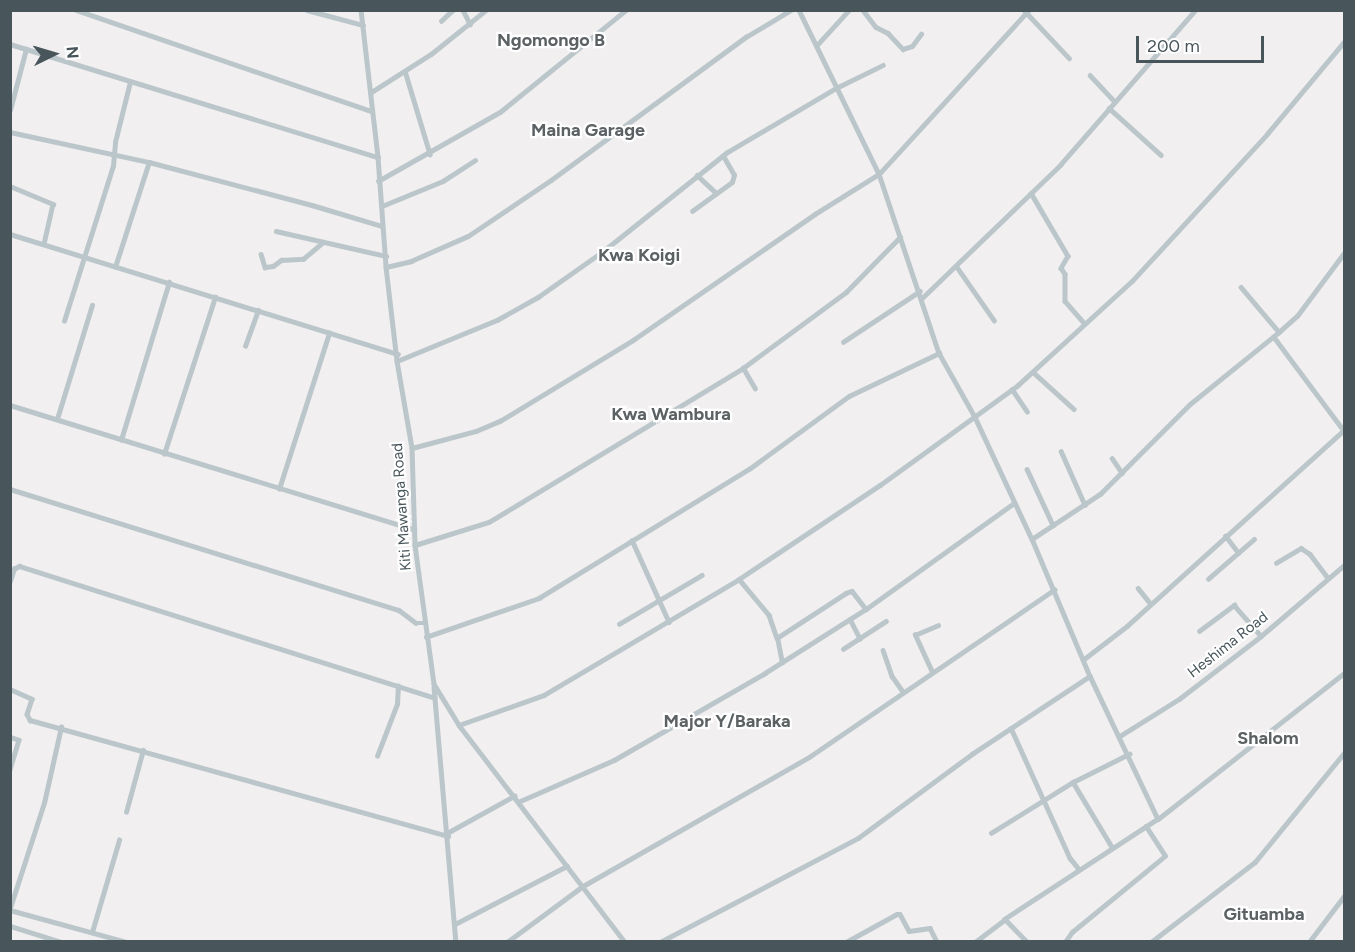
<!DOCTYPE html>
<style>
body{margin:0}
#map{position:relative;width:1355px;height:952px;overflow:hidden;background:#f1efef;font-family:Figtree,sans-serif}
div>[style]{position:absolute}
[style*='--x']{left:calc(var(--x)*1px);top:calc(var(--y)*1px);width:calc(var(--w)*1px);rotate:calc(var(--a)*1deg)}
.minor>*{height:4.5px;margin:-2.25px;padding:0 2.25px;transform-origin:2.25px;border-radius:2.25px;background:#bbc6cb}
span{translate:-50% -50%;white-space:nowrap;text-align:center;line-height:1.15;-webkit-text-stroke:4.5px #fff;paint-order:stroke}
.street-label{font-size:15px;color:#48565b}
.quarter-label{font-size:18px;color:#5c6163;font-weight:700}
.frame{position:absolute;inset:0;border:12px solid #48565b;pointer-events:none}
.north{position:absolute;left:24px;top:24px;width:60px;height:60px;-webkit-text-stroke:4px #fff;paint-order:stroke;rotate:85deg;font-size:16px;font-weight:700;line-height:24px;text-align:center;color:#48565b}
.north::after{content:'';display:block;margin:auto;width:21px;height:27px;background:#48565b;clip-path:polygon(50% 0,100% 100%,50% 72%,0 100%)}
.scale{position:absolute;left:1136px;top:36px;width:128px;height:27px;box-sizing:border-box;border:3px solid #48565b;border-top:0;padding-left:8px;font-size:18px;line-height:21px;white-space:nowrap;color:#48565b;-webkit-text-stroke:4px #fff;paint-order:stroke}
</style>
<div id="map">
<div class="minor">
<div style="--x:76;--y:10;--w:312;--a:18.9"></div>
<div style="--x:307;--y:10;--w:58;--a:15"></div>
<div style="--x:361;--y:10;--w:148;--a:83.4"></div>
<div style="--x:378;--y:157;--w:110;--a:85.8"></div>
<div style="--x:386;--y:267;--w:95;--a:83.3"></div>
<div style="--x:397;--y:361;--w:88;--a:80.2"></div>
<div style="--x:412;--y:448;--w:97;--a:88.2"></div>
<div style="--x:415;--y:545;--w:140;--a:82.2"></div>
<div style="--x:434;--y:684;--w:48;--a:58.6"></div>
<div style="--x:459;--y:725;--w:273;--a:52.6"></div>
<div style="--x:463;--y:10;--w:16;--a:63"></div>
<div style="--x:799;--y:10;--w:182;--a:64"></div>
<div style="--x:879;--y:174;--w:189;--a:71.5"></div>
<div style="--x:939;--y:353;--w:73;--a:60.6"></div>
<div style="--x:975;--y:417;--w:135;--a:65"></div>
<div style="--x:1032;--y:539;--w:149;--a:67.1"></div>
<div style="--x:1090;--y:676;--w:158;--a:64.6"></div>
<div style="--x:1158;--y:819;--w:183;--a:146.8"></div>
<div style="--x:1005;--y:919;--w:32;--a:46"></div>
<div style="--x:863;--y:10;--w:21;--a:53"></div>
<div style="--x:876;--y:27;--w:13;--a:27"></div>
<div style="--x:888;--y:33;--w:22;--a:47"></div>
<div style="--x:903;--y:49;--w:9;--a:-18"></div>
<div style="--x:912;--y:46;--w:15;--a:-53"></div>
<div style="--x:1024;--y:10;--w:66;--a:46.8"></div>
<div style="--x:441;--y:21;--w:16;--a:-43"></div>
<div style="--x:10;--y:44;--w:385;--a:17.1"></div>
<div style="--x:817;--y:45;--w:47;--a:-47.6"></div>
<div style="--x:405;--y:71;--w:87;--a:73.2"></div>
<div style="--x:1090;--y:75;--w:35;--a:47"></div>
<div style="--x:370;--y:93;--w:72;--a:-32.6"></div>
<div style="--x:431;--y:54;--w:70;--a:-38.7"></div>
<div style="--x:1109;--y:108;--w:70;--a:42.1"></div>
<div style="--x:10;--y:110;--w:63;--a:-75.3"></div>
<div style="--x:10;--y:132;--w:142;--a:12.2"></div>
<div style="--x:149;--y:162;--w:169;--a:14.8"></div>
<div style="--x:312;--y:205;--w:73;--a:16.7"></div>
<div style="--x:697;--y:175;--w:25;--a:43"></div>
<div style="--x:378;--y:181;--w:140;--a:-29.5"></div>
<div style="--x:500;--y:112;--w:162;--a:-39"></div>
<div style="--x:10;--y:186;--w:47;--a:22.7"></div>
<div style="--x:53;--y:204;--w:41;--a:102.7"></div>
<div style="--x:1031;--y:193;--w:73;--a:59.6"></div>
<div style="--x:1068;--y:256;--w:14;--a:120"></div>
<div style="--x:1061;--y:268;--w:7;--a:56"></div>
<div style="--x:1065;--y:274;--w:27;--a:90"></div>
<div style="--x:1065;--y:301;--w:30;--a:49"></div>
<div style="--x:382;--y:206;--w:66;--a:-22.3"></div>
<div style="--x:443;--y:181;--w:38;--a:-33"></div>
<div style="--x:692;--y:211;--w:49;--a:-35.9"></div>
<div style="--x:732;--y:182;--w:7;--a:-74"></div>
<div style="--x:734;--y:175;--w:22;--a:-120"></div>
<div style="--x:276;--y:231;--w:113;--a:12.8"></div>
<div style="--x:10;--y:234;--w:406;--a:17.2"></div>
<div style="--x:261;--y:254;--w:14;--a:73"></div>
<div style="--x:265;--y:267;--w:8;--a:-7"></div>
<div style="--x:273;--y:266;--w:10;--a:-37"></div>
<div style="--x:281;--y:260;--w:22;--a:-3"></div>
<div style="--x:303;--y:259;--w:26;--a:-40"></div>
<div style="--x:115;--y:267;--w:110;--a:-72.1"></div>
<div style="--x:386;--y:267;--w:26;--a:-13"></div>
<div style="--x:411;--y:261;--w:62;--a:-23.7"></div>
<div style="--x:468;--y:236;--w:100;--a:-34"></div>
<div style="--x:551;--y:180;--w:242;--a:-36.3"></div>
<div style="--x:746;--y:37;--w:52;--a:-31"></div>
<div style="--x:957;--y:267;--w:65;--a:55.1"></div>
<div style="--x:1241;--y:287;--w:59;--a:49.8"></div>
<div style="--x:922;--y:298;--w:192;--a:-43.9"></div>
<div style="--x:1060;--y:165;--w:206;--a:-48.9"></div>
<div style="--x:64;--y:321;--w:163;--a:-72.5"></div>
<div style="--x:113;--y:166;--w:24;--a:-85"></div>
<div style="--x:115;--y:142;--w:62;--a:-76"></div>
<div style="--x:1274;--y:337;--w:117;--a:53.3"></div>
<div style="--x:843;--y:342;--w:92;--a:-33.5"></div>
<div style="--x:245;--y:346;--w:38;--a:-70"></div>
<div style="--x:397;--y:361;--w:108;--a:-22.3"></div>
<div style="--x:497;--y:320;--w:47;--a:-29.3"></div>
<div style="--x:538;--y:297;--w:78;--a:-35.1"></div>
<div style="--x:602;--y:252;--w:159;--a:-38.6"></div>
<div style="--x:726;--y:153;--w:128;--a:-30.6"></div>
<div style="--x:836;--y:88;--w:52;--a:-26.1"></div>
<div style="--x:1033;--y:372;--w:55;--a:42.1"></div>
<div style="--x:755;--y:389;--w:24;--a:-120"></div>
<div style="--x:743;--y:368;--w:128;--a:-36.4"></div>
<div style="--x:846;--y:292;--w:77;--a:-45.5"></div>
<div style="--x:1012;--y:389;--w:27;--a:56"></div>
<div style="--x:10;--y:405;--w:423;--a:17.1"></div>
<div style="--x:57;--y:419;--w:119;--a:-72.9"></div>
<div style="--x:121;--y:440;--w:165;--a:-73.1"></div>
<div style="--x:412;--y:448;--w:66;--a:-14.9"></div>
<div style="--x:476;--y:431;--w:26;--a:-23"></div>
<div style="--x:500;--y:421;--w:156;--a:-31.3"></div>
<div style="--x:633;--y:340;--w:221;--a:-34.7"></div>
<div style="--x:815;--y:214;--w:75;--a:-32"></div>
<div style="--x:879;--y:174;--w:222;--a:-47.6"></div>
<div style="--x:1061;--y:451;--w:59;--a:66"></div>
<div style="--x:164;--y:454;--w:165;--a:-72"></div>
<div style="--x:1112;--y:458;--w:18;--a:56"></div>
<div style="--x:1027;--y:469;--w:62;--a:65.1"></div>
<div style="--x:10;--y:489;--w:407;--a:17.3"></div>
<div style="--x:399;--y:610;--w:21;--a:37"></div>
<div style="--x:416;--y:623;--w:9;--a:0"></div>
<div style="--x:279;--y:489;--w:164;--a:-72.2"></div>
<div style="--x:1032;--y:539;--w:82;--a:-33.5"></div>
<div style="--x:1100;--y:494;--w:127;--a:-45"></div>
<div style="--x:1190;--y:404;--w:114;--a:-39"></div>
<div style="--x:1279;--y:332;--w:24;--a:-42"></div>
<div style="--x:1297;--y:316;--w:79;--a:-53.3"></div>
<div style="--x:632;--y:540;--w:90;--a:65.7"></div>
<div style="--x:415;--y:545;--w:77;--a:-17.3"></div>
<div style="--x:489;--y:522;--w:297;--a:-31.2"></div>
<div style="--x:1238;--y:553;--w:21;--a:-41"></div>
<div style="--x:1276;--y:563;--w:29;--a:-31"></div>
<div style="--x:1301;--y:548;--w:11;--a:34"></div>
<div style="--x:1310;--y:554;--w:30;--a:53"></div>
<div style="--x:739;--y:579;--w:47;--a:50.2"></div>
<div style="--x:769;--y:615;--w:24;--a:71"></div>
<div style="--x:1208;--y:579;--w:40;--a:-41"></div>
<div style="--x:1238;--y:553;--w:21;--a:-127"></div>
<div style="--x:10;--y:581;--w:13;--a:-72"></div>
<div style="--x:14;--y:569;--w:6;--a:-31"></div>
<div style="--x:19;--y:566;--w:436;--a:17.6"></div>
<div style="--x:1138;--y:588;--w:19;--a:51"></div>
<div style="--x:850;--y:619;--w:22;--a:63"></div>
<div style="--x:619;--y:624;--w:96;--a:-30.6"></div>
<div style="--x:1199;--y:631;--w:44;--a:-36.6"></div>
<div style="--x:1234;--y:605;--w:41;--a:48.9"></div>
<div style="--x:426;--y:637;--w:120;--a:-19"></div>
<div style="--x:539;--y:598;--w:246;--a:-31.6"></div>
<div style="--x:749;--y:469;--w:124;--a:-36.1"></div>
<div style="--x:849;--y:396;--w:100;--a:-25.5"></div>
<div style="--x:843;--y:649;--w:51;--a:-33.1"></div>
<div style="--x:883;--y:650;--w:28;--a:71"></div>
<div style="--x:892;--y:676;--w:19;--a:55"></div>
<div style="--x:1084;--y:659;--w:54;--a:-37.5"></div>
<div style="--x:1127;--y:626;--w:292;--a:-42.1"></div>
<div style="--x:782;--y:663;--w:25;--a:-101"></div>
<div style="--x:777;--y:638;--w:82;--a:-33.1"></div>
<div style="--x:846;--y:593;--w:6;--a:-18"></div>
<div style="--x:852;--y:591;--w:23;--a:52"></div>
<div style="--x:932;--y:672;--w:41;--a:-114.7"></div>
<div style="--x:915;--y:635;--w:25;--a:-23"></div>
<div style="--x:434;--y:687;--w:256;--a:85.1"></div>
<div style="--x:10;--y:689;--w:24;--a:24"></div>
<div style="--x:32;--y:699;--w:16;--a:108"></div>
<div style="--x:27;--y:714;--w:7;--a:63"></div>
<div style="--x:30;--y:720;--w:434;--a:15.5"></div>
<div style="--x:459;--y:725;--w:90;--a:-19.4"></div>
<div style="--x:544;--y:695;--w:227;--a:-30.7"></div>
<div style="--x:739;--y:579;--w:169;--a:-33.7"></div>
<div style="--x:880;--y:485;--w:170;--a:-35.9"></div>
<div style="--x:1018;--y:385;--w:154;--a:-42.4"></div>
<div style="--x:1132;--y:281;--w:200;--a:-47.4"></div>
<div style="--x:1267;--y:134;--w:120;--a:-50.1"></div>
<div style="--x:1011;--y:728;--w:143;--a:65.6"></div>
<div style="--x:1070;--y:858;--w:14;--a:51"></div>
<div style="--x:1120;--y:736;--w:70;--a:-32.1"></div>
<div style="--x:1179;--y:699;--w:103;--a:-37.5"></div>
<div style="--x:1261;--y:636;--w:109;--a:-40.5"></div>
<div style="--x:10;--y:737;--w:9;--a:18"></div>
<div style="--x:19;--y:740;--w:31;--a:107"></div>
<div style="--x:377;--y:756;--w:56;--a:-69"></div>
<div style="--x:397;--y:704;--w:18;--a:-87"></div>
<div style="--x:1073;--y:782;--w:76;--a:59"></div>
<div style="--x:518;--y:802;--w:105;--a:-23.6"></div>
<div style="--x:614;--y:760;--w:174;--a:-29.9"></div>
<div style="--x:765;--y:673;--w:120;--a:-32.4"></div>
<div style="--x:866;--y:609;--w:182;--a:-35.6"></div>
<div style="--x:126;--y:812;--w:64;--a:-74.7"></div>
<div style="--x:1158;--y:819;--w:236;--a:-38.1"></div>
<div style="--x:447;--y:833;--w:77;--a:-28.9"></div>
<div style="--x:991;--y:833;--w:97;--a:-31.9"></div>
<div style="--x:1073;--y:782;--w:63;--a:-26.6"></div>
<div style="--x:10;--y:908;--w:110;--a:-72.1"></div>
<div style="--x:44;--y:803;--w:78;--a:-77.4"></div>
<div style="--x:10;--y:910;--w:121;--a:15.3"></div>
<div style="--x:455;--y:924;--w:126;--a:-27.4"></div>
<div style="--x:10;--y:926;--w:53;--a:17.4"></div>
<div style="--x:92;--y:932;--w:96;--a:-73.6"></div>
<div style="--x:507;--y:942;--w:94;--a:-36.4"></div>
<div style="--x:583;--y:886;--w:260;--a:-29.7"></div>
<div style="--x:809;--y:757;--w:297;--a:-34.3"></div>
<div style="--x:660;--y:942;--w:224;--a:-27.7"></div>
<div style="--x:858;--y:838;--w:142;--a:-36.4"></div>
<div style="--x:972;--y:754;--w:141;--a:-33.5"></div>
<div style="--x:846;--y:942;--w:58;--a:-28.8"></div>
<div style="--x:897;--y:914;--w:3;--a:0"></div>
<div style="--x:900;--y:914;--w:19;--a:62"></div>
<div style="--x:909;--y:931;--w:21;--a:-8"></div>
<div style="--x:930;--y:928;--w:16;--a:63"></div>
<div style="--x:975;--y:942;--w:38;--a:-37"></div>
<div style="--x:1065;--y:942;--w:12;--a:-55"></div>
<div style="--x:1072;--y:932;--w:120;--a:-39.3"></div>
<div style="--x:1165;--y:856;--w:35;--a:-123"></div>
<div style="--x:1151;--y:942;--w:131;--a:-37.6"></div>
<div style="--x:1255;--y:862;--w:141;--a:-50.8"></div>
<div style="--x:1309;--y:942;--w:58;--a:-52.7"></div>
</div>
<div class="street-label">
<span style="left:402px;top:507px;rotate:-94deg">Kiti Mawanga Road</span>
<span style="left:1228px;top:645px;rotate:-38deg">Heshima Road</span>
</div>
<div class="quarter-label">
<span style="left:551px;top:40px">Ngomongo B</span>
<span style="left:588px;top:130px">Maina Garage</span>
<span style="left:639px;top:255px">Kwa Koigi</span>
<span style="left:671px;top:414px">Kwa Wambura</span>
<span style="left:727px;top:721px">Major Y/Baraka</span>
<span style="left:1268px;top:738px">Shalom</span>
<span style="left:1264px;top:914px">Gituamba</span>
</div>
<div class="frame"></div>
<div class="north">N</div>
<div class="scale">200 m</div>
</div>
